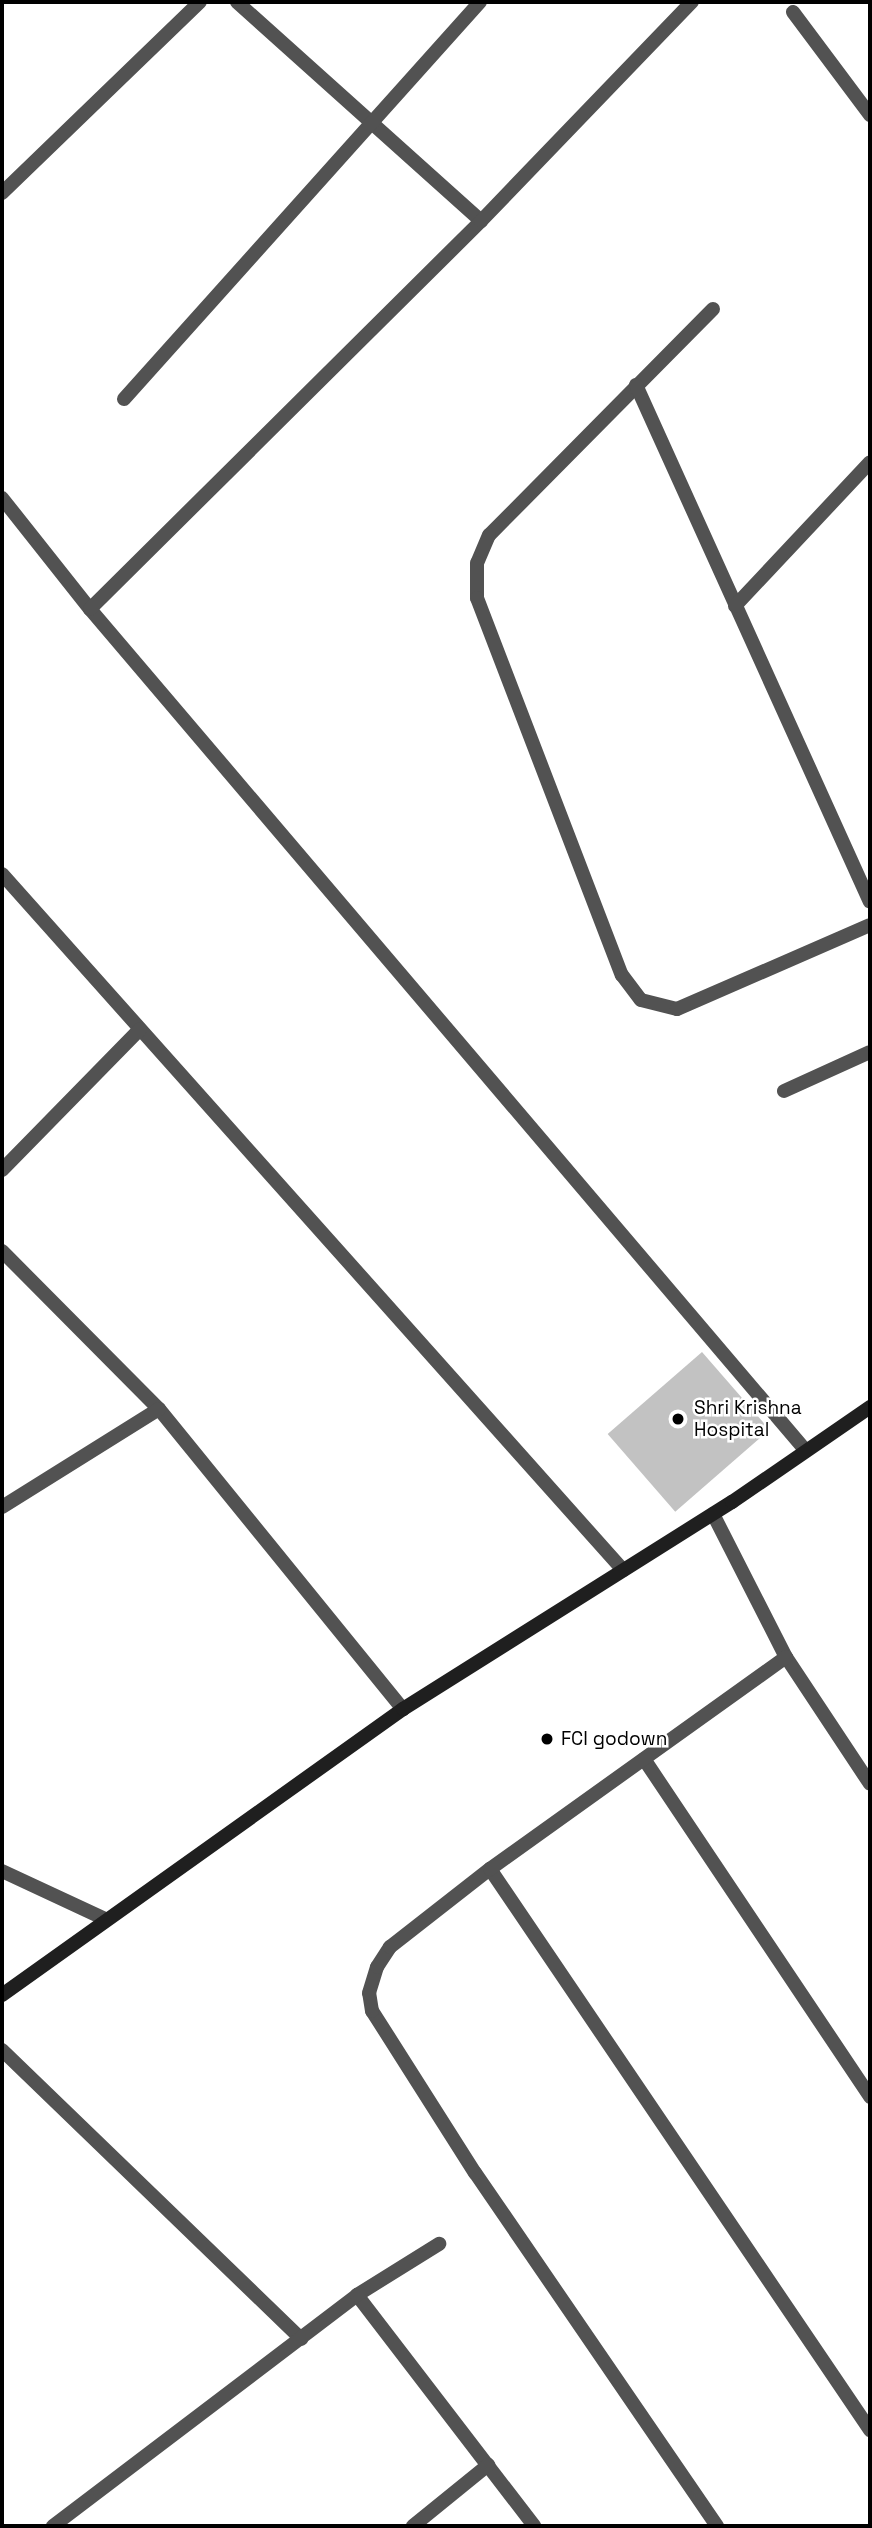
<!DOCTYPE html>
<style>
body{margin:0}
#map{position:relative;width:872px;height:2528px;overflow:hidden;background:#fff;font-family:"Space Grotesk",sans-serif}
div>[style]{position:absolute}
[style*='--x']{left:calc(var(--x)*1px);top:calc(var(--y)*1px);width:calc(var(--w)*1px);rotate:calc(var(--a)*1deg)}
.building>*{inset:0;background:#c2c2c2;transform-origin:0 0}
.lane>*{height:14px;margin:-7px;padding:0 7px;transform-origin:7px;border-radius:7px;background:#525252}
.street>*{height:14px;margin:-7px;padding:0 7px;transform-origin:7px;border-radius:7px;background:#525252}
.secondary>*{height:14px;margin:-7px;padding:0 7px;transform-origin:7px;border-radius:7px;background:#1f1f1f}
.dots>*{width:19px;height:19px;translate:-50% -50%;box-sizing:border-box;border:4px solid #fff;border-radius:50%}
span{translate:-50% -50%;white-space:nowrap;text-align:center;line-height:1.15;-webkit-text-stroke:5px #fff;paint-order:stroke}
.poi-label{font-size:19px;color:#000}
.left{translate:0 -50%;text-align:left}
.frame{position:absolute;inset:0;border:4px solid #000;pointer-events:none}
</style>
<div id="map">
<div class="building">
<div style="left:702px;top:1352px;width:103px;height:125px;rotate:49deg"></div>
</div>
<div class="lane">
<div style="--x:713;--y:1514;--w:161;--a:63"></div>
<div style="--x:786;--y:1657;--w:152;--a:56.5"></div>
<div style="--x:644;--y:1759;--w:407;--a:56.2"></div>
<div style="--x:490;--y:1869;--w:678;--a:55.89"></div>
<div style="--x:717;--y:2526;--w:428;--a:-124.4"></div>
<div style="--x:475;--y:2173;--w:192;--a:-122.4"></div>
<div style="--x:372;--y:2011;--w:18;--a:-99"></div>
<div style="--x:369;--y:1993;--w:27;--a:-73"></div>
<div style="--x:377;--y:1967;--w:24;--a:-57"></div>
<div style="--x:390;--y:1947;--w:127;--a:-38"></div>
<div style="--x:490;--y:1869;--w:364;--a:-35.6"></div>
</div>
<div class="street">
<div style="--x:237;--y:2;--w:328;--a:41.9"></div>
<div style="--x:793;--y:12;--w:129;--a:53.2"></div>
<div style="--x:2;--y:193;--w:275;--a:-44"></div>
<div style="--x:713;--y:309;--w:318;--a:134.7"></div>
<div style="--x:489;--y:535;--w:30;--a:113"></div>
<div style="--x:477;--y:563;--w:35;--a:90"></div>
<div style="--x:477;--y:598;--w:404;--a:69"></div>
<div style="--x:622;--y:975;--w:31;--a:53"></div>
<div style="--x:641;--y:1000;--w:37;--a:14"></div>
<div style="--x:677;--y:1009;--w:210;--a:-23.5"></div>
<div style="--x:636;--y:385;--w:567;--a:65.65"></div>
<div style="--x:124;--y:399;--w:533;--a:-48.12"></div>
<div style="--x:2;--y:498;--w:142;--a:51.6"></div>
<div style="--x:90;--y:609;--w:1105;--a:49.62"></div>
<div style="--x:735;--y:606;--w:197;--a:-46.8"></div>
<div style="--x:90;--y:609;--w:551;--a:-44.78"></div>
<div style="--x:481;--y:221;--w:304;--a:-46.1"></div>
<div style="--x:2;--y:874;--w:933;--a:48.26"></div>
<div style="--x:784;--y:1091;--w:94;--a:-24.4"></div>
<div style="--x:2;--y:1170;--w:197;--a:-45.6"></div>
<div style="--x:2;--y:1251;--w:223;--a:45.2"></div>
<div style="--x:159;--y:1409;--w:387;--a:50.9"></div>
<div style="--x:2;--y:1507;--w:185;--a:-32"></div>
<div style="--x:2;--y:1871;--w:114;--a:25"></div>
<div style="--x:2;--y:2050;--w:416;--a:44"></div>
<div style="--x:357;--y:2295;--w:291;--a:52.5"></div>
<div style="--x:53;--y:2526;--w:382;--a:-37.2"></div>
<div style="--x:357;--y:2295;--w:97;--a:-31.9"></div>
<div style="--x:413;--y:2526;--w:97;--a:-39.1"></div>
</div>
<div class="secondary">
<div style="--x:2;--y:1995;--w:493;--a:-35.5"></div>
<div style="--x:403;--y:1709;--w:389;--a:-32.2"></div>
<div style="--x:732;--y:1502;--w:168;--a:-34.5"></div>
</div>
<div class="dots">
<div style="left:678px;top:1419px;background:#000"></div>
<div style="left:547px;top:1739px;background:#000"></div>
</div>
<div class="poi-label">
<span class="left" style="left:694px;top:1419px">Shri Krishna<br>Hospital</span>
<span class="left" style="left:561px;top:1739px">FCI godown</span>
</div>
<div class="frame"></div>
</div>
